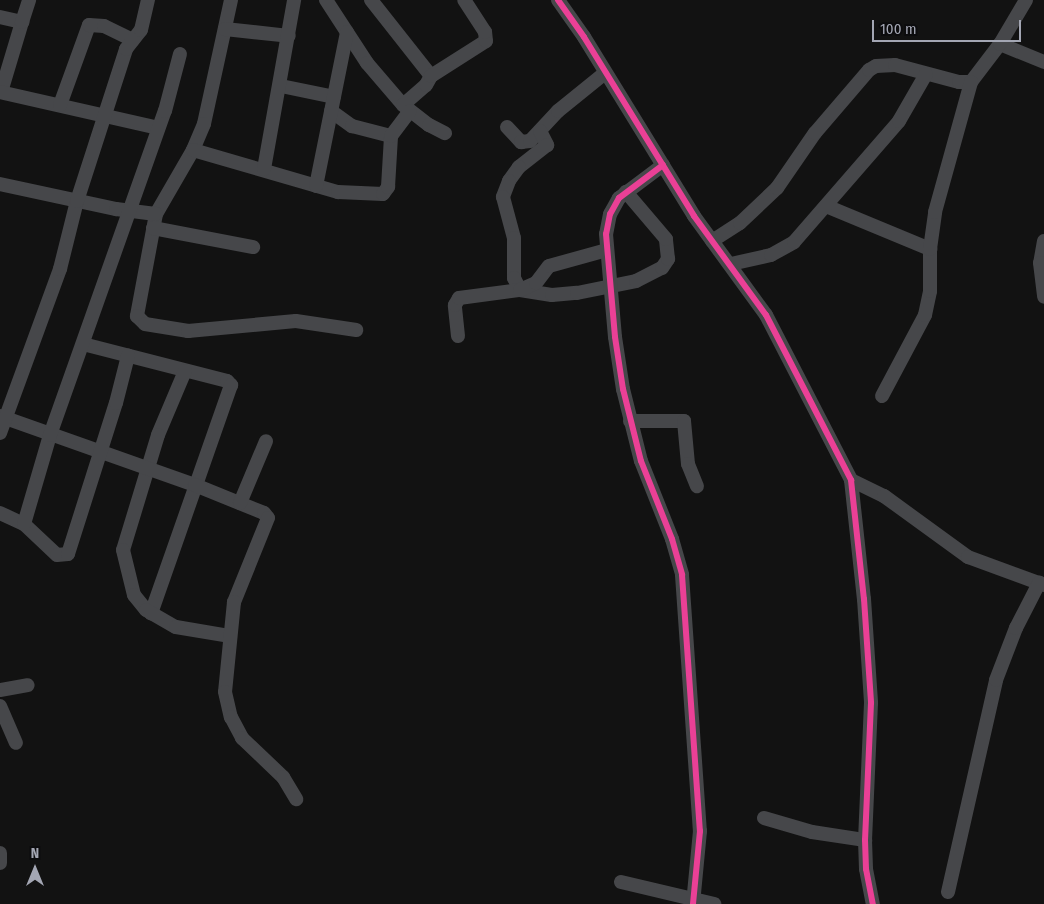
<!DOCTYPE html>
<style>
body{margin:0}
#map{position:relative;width:1044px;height:904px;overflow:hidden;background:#121212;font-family:"Fira Sans Condensed",sans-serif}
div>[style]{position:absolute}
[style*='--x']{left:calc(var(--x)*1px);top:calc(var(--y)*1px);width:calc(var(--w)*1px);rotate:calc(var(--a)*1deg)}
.minor>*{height:14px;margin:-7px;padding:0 7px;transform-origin:7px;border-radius:7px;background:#46474a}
.cycleway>*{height:6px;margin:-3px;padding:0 3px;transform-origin:3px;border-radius:3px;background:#ea4096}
span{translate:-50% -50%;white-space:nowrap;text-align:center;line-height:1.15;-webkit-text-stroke:4px #0c0c0e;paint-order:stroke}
.north{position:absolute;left:10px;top:844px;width:50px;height:50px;-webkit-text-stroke:4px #0c0c0e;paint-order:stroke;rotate:0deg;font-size:14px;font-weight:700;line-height:20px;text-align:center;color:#a3a6b3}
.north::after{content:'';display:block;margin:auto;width:18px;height:22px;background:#a3a6b3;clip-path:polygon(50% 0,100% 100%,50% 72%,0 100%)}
.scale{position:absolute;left:872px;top:20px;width:149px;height:22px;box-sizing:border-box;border:2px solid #a3a6b3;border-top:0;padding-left:6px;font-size:15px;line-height:18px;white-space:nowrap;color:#a3a6b3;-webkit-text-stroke:4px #0c0c0e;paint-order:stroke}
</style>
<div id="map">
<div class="minor">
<div style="--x:231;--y:0;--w:127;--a:102.3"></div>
<div style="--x:204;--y:124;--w:28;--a:113"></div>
<div style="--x:193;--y:150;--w:74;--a:120"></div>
<div style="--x:156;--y:214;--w:104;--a:100.6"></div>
<div style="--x:137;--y:316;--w:11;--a:45"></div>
<div style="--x:145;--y:324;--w:44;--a:9.2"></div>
<div style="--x:188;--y:331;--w:108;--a:-5.3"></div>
<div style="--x:296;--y:321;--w:61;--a:8.5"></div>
<div style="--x:326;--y:0;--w:75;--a:56.9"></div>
<div style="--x:367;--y:63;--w:55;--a:49.4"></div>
<div style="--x:403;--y:105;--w:33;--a:38"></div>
<div style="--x:429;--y:125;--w:18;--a:27"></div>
<div style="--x:371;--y:0;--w:97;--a:51.7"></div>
<div style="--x:558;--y:0;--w:45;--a:54.9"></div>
<div style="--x:584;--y:37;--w:210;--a:58.4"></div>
<div style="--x:694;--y:216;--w:122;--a:54"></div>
<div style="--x:766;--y:315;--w:186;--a:62.7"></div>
<div style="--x:851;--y:480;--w:120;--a:83.8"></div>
<div style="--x:864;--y:599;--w:104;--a:86.1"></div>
<div style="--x:871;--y:703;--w:137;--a:92.5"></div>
<div style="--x:865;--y:840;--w:29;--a:88"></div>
<div style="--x:866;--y:869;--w:36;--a:79"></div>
<div style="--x:0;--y:17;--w:23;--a:13"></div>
<div style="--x:22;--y:22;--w:73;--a:106.7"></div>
<div style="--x:22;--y:22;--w:23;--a:-72"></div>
<div style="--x:225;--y:29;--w:64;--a:6.2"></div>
<div style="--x:1000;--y:44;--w:48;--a:22.2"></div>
<div style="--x:281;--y:86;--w:54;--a:11.7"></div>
<div style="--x:0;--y:92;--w:162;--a:12.8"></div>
<div style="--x:60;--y:105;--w:85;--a:-70.1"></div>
<div style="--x:89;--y:25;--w:15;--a:4"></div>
<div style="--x:104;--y:26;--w:32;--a:26"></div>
<div style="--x:403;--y:105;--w:30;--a:-41"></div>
<div style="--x:426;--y:85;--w:10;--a:-61"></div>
<div style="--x:431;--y:76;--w:65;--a:-32.5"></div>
<div style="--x:486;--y:41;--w:9;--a:-96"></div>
<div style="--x:485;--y:32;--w:38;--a:-123"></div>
<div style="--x:331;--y:111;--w:26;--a:36"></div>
<div style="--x:352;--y:126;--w:40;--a:14.4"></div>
<div style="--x:507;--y:127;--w:21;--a:47"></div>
<div style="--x:521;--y:142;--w:9;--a:-6"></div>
<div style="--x:530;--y:141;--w:41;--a:-47"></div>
<div style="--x:558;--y:111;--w:60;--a:-39"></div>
<div style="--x:540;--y:131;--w:16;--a:63"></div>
<div style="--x:547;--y:145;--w:36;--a:142"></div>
<div style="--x:519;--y:167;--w:17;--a:126"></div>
<div style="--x:509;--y:181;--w:17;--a:111"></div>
<div style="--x:503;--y:197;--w:42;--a:75"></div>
<div style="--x:514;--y:238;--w:40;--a:90"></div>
<div style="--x:514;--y:278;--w:13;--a:63"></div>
<div style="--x:520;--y:290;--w:32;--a:9"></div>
<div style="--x:552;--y:295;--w:25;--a:-5"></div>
<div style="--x:577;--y:293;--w:60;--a:-11.5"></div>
<div style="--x:636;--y:281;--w:29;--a:-27"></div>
<div style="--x:662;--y:268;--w:11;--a:-56"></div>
<div style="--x:668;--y:259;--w:20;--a:-96"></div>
<div style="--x:666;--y:239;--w:62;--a:-130.4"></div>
<div style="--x:193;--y:150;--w:151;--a:16.2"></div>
<div style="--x:338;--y:192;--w:45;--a:2.5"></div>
<div style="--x:383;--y:194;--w:9;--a:-54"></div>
<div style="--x:388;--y:187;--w:51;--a:-86.6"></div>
<div style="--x:391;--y:136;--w:31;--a:-53"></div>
<div style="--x:663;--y:165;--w:55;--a:143.1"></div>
<div style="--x:619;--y:198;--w:18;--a:119"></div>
<div style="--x:610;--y:214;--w:20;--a:101"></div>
<div style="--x:606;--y:234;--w:103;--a:85"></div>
<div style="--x:615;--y:337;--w:53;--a:81.3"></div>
<div style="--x:623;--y:389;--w:74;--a:76"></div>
<div style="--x:641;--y:461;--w:84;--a:68.3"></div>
<div style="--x:672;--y:539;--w:37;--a:74"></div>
<div style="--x:682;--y:575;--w:257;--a:86"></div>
<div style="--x:700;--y:831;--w:73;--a:95.5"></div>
<div style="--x:264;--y:169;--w:172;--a:-79.9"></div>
<div style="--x:0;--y:184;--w:119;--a:12.2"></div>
<div style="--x:116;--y:209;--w:40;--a:7.1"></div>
<div style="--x:316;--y:186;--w:157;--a:-78.6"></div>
<div style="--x:826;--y:206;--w:113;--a:22.5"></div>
<div style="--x:153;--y:228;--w:102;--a:10.8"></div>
<div style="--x:712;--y:241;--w:33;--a:-33"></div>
<div style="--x:740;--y:223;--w:51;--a:-43.4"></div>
<div style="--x:777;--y:188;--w:67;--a:-55.4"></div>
<div style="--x:815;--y:133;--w:83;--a:-49.4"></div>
<div style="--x:869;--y:70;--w:8;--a:-30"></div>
<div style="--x:876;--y:66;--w:19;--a:-3"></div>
<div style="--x:895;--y:65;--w:66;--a:14.9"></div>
<div style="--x:959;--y:82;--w:12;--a:0"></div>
<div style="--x:971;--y:82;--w:48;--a:-52.7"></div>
<div style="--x:1000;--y:44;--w:51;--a:-59.4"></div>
<div style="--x:1044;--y:241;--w:22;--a:100"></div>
<div style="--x:1040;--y:263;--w:34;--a:83"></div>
<div style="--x:731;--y:264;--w:41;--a:-12.7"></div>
<div style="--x:771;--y:255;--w:26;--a:-29"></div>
<div style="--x:794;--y:242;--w:160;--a:-49"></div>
<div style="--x:899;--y:121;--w:54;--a:-60.1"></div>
<div style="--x:458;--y:336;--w:31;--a:-96"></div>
<div style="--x:455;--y:305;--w:8;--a:-60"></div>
<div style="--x:459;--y:298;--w:62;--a:-7.5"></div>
<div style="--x:520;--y:290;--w:17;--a:-24"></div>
<div style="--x:536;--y:283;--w:21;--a:-53"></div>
<div style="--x:549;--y:266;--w:60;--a:-15.4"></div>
<div style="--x:83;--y:344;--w:149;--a:14.4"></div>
<div style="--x:227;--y:381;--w:6;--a:45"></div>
<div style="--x:231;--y:385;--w:242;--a:109.3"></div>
<div style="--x:185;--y:371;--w:69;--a:112.9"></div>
<div style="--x:158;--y:435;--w:120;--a:106.9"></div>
<div style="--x:123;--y:550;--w:46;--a:76.3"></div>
<div style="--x:134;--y:595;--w:19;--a:51"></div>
<div style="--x:146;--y:610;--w:34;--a:30"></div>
<div style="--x:176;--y:627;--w:55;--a:9.5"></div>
<div style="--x:882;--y:396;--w:92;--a:-62"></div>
<div style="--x:925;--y:315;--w:25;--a:-78"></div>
<div style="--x:930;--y:291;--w:42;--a:-90"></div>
<div style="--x:930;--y:249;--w:37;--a:-82"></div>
<div style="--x:935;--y:212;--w:135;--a:-74.5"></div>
<div style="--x:0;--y:416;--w:207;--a:19.5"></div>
<div style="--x:195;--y:485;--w:74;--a:22.1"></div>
<div style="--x:264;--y:513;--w:6;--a:51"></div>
<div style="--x:268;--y:518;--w:91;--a:112"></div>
<div style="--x:234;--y:602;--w:90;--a:95.7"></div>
<div style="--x:225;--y:692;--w:26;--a:77"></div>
<div style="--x:231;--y:717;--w:24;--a:62"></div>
<div style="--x:242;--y:738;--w:57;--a:43.6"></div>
<div style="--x:283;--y:777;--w:26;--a:59"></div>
<div style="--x:630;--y:421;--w:54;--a:0"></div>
<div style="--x:684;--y:421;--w:43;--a:84.7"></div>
<div style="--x:688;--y:464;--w:24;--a:68"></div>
<div style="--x:0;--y:433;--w:175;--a:-69.9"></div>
<div style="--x:60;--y:269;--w:70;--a:-76"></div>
<div style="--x:77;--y:201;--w:160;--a:-72.1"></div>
<div style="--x:126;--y:49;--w:24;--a:-52"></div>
<div style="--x:141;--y:30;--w:31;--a:-77"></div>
<div style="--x:851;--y:480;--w:37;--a:26"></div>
<div style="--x:884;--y:496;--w:104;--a:36"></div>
<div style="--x:968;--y:557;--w:81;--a:20.2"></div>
<div style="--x:240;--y:503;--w:67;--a:-67.2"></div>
<div style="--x:0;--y:513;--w:26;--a:25"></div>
<div style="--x:24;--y:524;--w:45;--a:43.2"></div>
<div style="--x:57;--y:555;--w:11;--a:-5"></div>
<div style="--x:68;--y:554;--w:158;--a:-72.4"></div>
<div style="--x:116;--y:403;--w:49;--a:-75.7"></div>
<div style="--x:24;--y:524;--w:93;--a:-73.7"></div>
<div style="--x:50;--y:435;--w:344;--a:-70.5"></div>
<div style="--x:165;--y:111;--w:59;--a:-75.3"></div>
<div style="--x:0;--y:690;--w:28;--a:-10"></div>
<div style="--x:0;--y:706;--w:40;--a:66.6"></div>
<div style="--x:764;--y:818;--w:50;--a:16.3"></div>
<div style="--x:812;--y:832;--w:54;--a:8.6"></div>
<div style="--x:0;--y:853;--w:10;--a:90"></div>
<div style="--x:621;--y:882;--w:96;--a:13.3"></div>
<div style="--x:948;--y:892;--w:217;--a:-77.2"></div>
<div style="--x:996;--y:680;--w:56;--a:-69"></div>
<div style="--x:1016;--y:628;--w:51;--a:-62.9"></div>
</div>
<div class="cycleway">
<div style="--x:558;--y:0;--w:45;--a:54.9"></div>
<div style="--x:584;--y:37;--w:210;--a:58.4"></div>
<div style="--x:694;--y:216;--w:122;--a:54"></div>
<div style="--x:766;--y:315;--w:186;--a:62.7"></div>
<div style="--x:851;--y:480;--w:120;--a:83.8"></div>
<div style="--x:864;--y:599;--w:104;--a:86.1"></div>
<div style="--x:871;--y:703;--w:137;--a:92.5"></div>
<div style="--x:865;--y:840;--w:29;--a:88"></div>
<div style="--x:866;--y:869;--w:36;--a:79"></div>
<div style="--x:663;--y:165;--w:55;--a:143.1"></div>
<div style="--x:619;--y:198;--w:18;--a:119"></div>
<div style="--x:610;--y:214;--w:20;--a:101"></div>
<div style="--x:606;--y:234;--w:103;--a:85"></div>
<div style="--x:615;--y:337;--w:53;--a:81.3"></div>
<div style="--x:623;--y:389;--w:74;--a:76"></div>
<div style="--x:641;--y:461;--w:84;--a:68.3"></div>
<div style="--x:672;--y:539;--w:37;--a:74"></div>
<div style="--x:682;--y:575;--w:257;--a:86"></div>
<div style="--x:700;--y:831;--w:73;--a:95.5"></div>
</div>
<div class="north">N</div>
<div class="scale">100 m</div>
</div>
